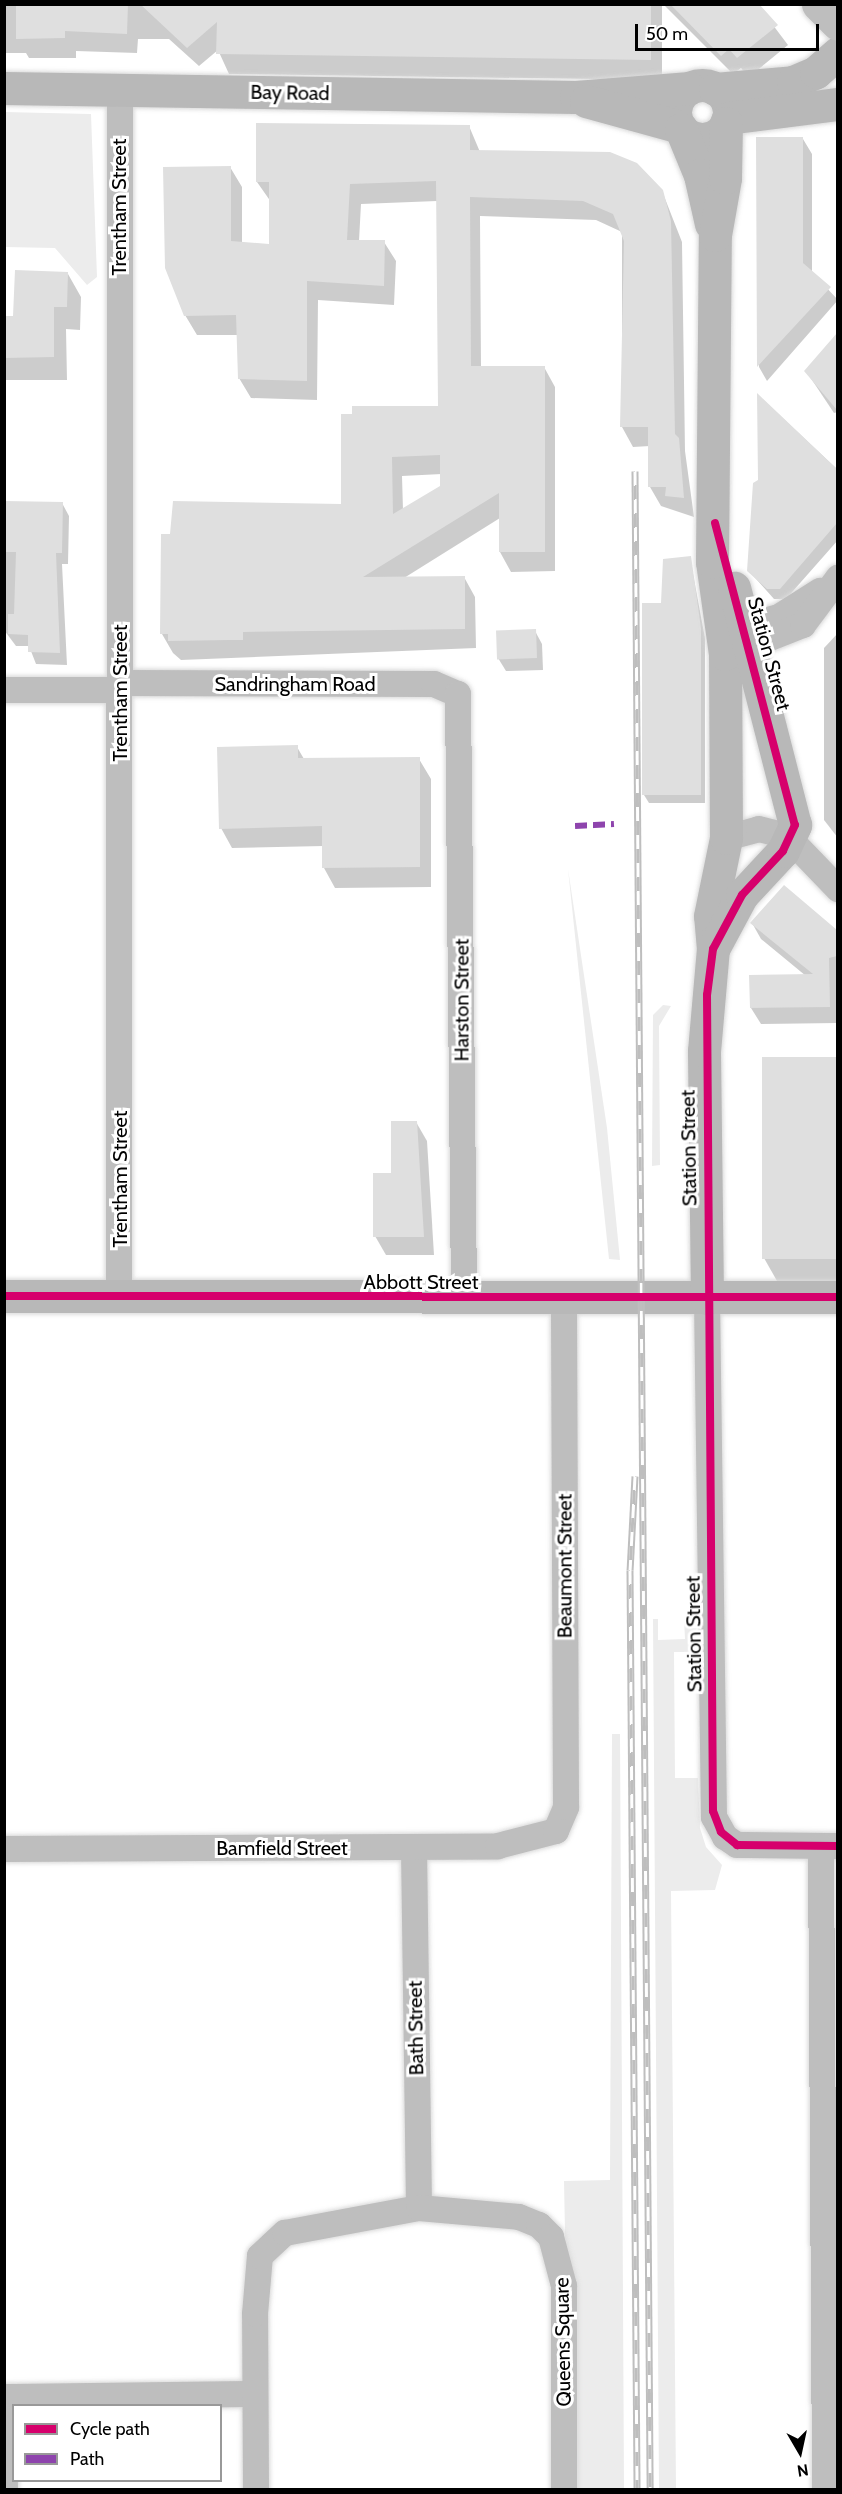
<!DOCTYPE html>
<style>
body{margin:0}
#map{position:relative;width:842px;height:2494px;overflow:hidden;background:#fff;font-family:Cabin,sans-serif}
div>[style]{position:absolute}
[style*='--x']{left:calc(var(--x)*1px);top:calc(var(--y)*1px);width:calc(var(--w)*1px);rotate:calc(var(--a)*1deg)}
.green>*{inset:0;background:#ececec}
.shadow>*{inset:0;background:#0003}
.building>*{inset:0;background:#dfdfdf;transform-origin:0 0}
.roads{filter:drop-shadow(0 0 2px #dbdbdb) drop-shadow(0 0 2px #dbdbdb)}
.street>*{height:26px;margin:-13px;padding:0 13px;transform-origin:13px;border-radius:13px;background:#bebebe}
.secondary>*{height:33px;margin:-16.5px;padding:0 16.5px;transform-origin:16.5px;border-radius:16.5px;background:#b8b8b8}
.secondary>.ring{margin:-16.5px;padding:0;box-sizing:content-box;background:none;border:33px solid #b8b8b8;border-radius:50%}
.primary>*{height:33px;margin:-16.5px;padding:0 16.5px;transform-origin:16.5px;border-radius:16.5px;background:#bebebe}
.rail>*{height:7px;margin-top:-3.5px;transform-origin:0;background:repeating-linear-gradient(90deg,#fff 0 14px,#bebebe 0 28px);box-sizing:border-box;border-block:2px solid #bebebe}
.quiet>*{height:6px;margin-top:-3px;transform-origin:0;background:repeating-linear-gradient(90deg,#8e44ad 0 12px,transparent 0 18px)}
.cycleway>*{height:8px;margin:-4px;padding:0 4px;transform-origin:4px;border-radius:4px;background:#d6006c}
span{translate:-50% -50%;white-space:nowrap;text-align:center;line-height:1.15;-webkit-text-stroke:6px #fff;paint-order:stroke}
.street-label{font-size:20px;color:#000}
.frame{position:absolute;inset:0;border:6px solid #000;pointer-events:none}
.legend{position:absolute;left:12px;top:2404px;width:210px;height:78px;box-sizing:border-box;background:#fff;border:2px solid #999;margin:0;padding:8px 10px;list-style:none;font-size:18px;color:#000}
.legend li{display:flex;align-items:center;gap:12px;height:30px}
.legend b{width:30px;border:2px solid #999}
.north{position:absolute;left:770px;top:2422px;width:60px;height:60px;-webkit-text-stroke:4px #fff;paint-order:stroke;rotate:171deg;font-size:16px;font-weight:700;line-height:24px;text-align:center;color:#000}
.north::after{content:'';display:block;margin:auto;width:21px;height:27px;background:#000;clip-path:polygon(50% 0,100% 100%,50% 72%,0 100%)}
.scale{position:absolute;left:635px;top:24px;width:184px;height:27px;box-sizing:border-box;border:3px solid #000;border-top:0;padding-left:8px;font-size:18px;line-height:21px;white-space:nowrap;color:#000;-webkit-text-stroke:4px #fff;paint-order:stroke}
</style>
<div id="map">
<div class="green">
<div style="clip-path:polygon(5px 112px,91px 114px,97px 277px,87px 285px,55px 248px,5px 247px)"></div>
<div style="clip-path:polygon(568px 869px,607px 1128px,620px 1260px,609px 1259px)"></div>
<div style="clip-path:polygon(663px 1005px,671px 1006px,659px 1026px,660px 1165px,652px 1166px,653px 1015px)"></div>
<div style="clip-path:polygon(653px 1619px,658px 1619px,658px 1640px,685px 1639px,684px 1619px,696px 1619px,697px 1652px,674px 1652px,675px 1778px,698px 1778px,700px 1828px,706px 1847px,722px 1865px,715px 1890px,671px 1891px,676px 2490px,659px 2489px)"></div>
<div style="clip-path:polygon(612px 1734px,620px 1734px,624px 2489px,570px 2489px,564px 2181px,610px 2180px)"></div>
</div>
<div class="shadow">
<div style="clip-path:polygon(4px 4px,662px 4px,662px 80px,229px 74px,218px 50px,199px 66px,169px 39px,138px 39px,137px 53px,76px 51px,76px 58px,29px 58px,26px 53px,4px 53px)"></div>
<div style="clip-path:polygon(663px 4px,757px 4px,788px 45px,749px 77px,741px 68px,733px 74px)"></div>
<div style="clip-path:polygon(evenodd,257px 125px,469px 126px,480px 152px,662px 191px,682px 242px,685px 451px,694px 517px,661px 506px,650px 487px,650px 446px,633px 447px,622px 427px,622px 232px,596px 220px,480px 216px,481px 367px,544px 367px,555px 387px,555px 571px,511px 572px,500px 552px,500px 518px,404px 578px,464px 577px,475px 597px,476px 648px,181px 660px,173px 653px,162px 634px,343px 506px,439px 408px,437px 201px,361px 204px,359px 241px,384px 242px,396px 261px,394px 305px,318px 300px,317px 400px,251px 398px,239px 378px,238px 335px,197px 335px,185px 315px,230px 167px,242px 187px,242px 243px,271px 245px,271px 202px,257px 182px,257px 125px,442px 474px,441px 487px,403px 510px,402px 476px,442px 474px)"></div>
<div style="clip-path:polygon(758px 139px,803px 139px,812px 154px,812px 272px,838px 300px,767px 381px,759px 367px)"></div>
<div style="clip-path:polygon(68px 274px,81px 297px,80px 330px,66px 329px,67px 380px,4px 380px,4px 318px,14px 318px)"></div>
<div style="clip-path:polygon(838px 335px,838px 412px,834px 413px,806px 371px)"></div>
<div style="clip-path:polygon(759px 396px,838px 470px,838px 540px,786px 599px,774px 599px,748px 570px,760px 481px)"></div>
<div style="clip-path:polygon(4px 502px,62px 503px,69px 516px,68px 564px,62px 564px,67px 665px,36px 664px,29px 646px,16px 646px,4px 630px)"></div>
<div style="clip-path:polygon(690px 558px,705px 638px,705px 803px,649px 803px,644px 795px)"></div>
<div style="clip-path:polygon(535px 631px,542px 644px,543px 670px,506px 671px,498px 658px)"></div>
<div style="clip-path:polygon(838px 633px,838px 838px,824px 820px,824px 648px)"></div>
<div style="clip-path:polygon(297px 747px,304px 759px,419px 759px,431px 779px,431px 887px,335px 888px,324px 868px,324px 846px,232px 848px,221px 828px)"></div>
<div style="clip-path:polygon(784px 887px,838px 932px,838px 1023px,761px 1024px,751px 1008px,751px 976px,806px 976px,761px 939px,752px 923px)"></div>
<div style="clip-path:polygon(838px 1058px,838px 1281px,777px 1281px,764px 1258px,764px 1059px)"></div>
<div style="clip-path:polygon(416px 1122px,427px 1141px,434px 1255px,386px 1255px,375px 1236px,392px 1175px)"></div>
</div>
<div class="building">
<div style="clip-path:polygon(16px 4px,128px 4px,127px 34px,65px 31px,65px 38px,16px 39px)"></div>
<div style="clip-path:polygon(140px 4px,651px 4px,651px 60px,216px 54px,217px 22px,187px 48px)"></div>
<div style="clip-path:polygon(670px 4px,759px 4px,778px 25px,737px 58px,729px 49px,721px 56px)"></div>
<div style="clip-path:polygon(evenodd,256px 123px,470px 125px,470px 150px,610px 152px,637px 163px,663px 190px,671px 221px,675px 434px,679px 438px,684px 498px,665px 496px,666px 487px,648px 487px,648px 427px,620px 427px,624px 241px,613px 214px,583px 201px,470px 197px,471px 366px,545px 366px,545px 552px,499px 552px,499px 493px,363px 577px,465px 576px,465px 629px,243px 632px,243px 640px,229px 640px,168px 641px,168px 634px,160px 634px,161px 534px,170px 534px,173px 501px,341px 504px,341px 414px,352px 414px,352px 406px,438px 406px,436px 181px,350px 184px,347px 240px,385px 240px,384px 286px,307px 281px,307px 381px,238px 379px,236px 315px,184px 316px,165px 268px,163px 167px,231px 166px,231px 241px,269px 244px,269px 182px,256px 182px,256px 123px,440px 455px,440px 486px,393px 514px,392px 457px,440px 455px)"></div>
<div style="clip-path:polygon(756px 137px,803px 137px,803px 263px,831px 287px,757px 367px)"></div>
<div style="clip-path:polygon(15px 270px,68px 272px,67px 307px,54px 307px,54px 357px,4px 358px,4px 316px,13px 316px)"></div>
<div style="clip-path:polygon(837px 333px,837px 410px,804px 371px)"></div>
<div style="clip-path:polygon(757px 393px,837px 469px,837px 523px,780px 589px,767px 589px,747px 571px,753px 483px,758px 480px)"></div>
<div style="clip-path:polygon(4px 501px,63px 502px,62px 553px,56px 553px,60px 653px,28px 652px,28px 635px,8px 634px,8px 614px,14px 614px,16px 552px,4px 552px)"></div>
<div style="clip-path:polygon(691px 556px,701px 628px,701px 795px,642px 795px,642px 603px,661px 603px,663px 559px)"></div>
<div style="left:536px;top:629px;width:29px;height:40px;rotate:88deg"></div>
<div style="clip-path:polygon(298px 745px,298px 758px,420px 757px,420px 867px,322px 868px,322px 826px,219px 829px,217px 747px)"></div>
<div style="clip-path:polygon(784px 885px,837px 930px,837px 956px,829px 958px,830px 1007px,750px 1008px,749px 975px,813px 974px,750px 923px)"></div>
<div style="left:762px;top:1057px;width:75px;height:202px"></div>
<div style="clip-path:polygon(391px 1121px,417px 1121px,424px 1237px,373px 1237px,373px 1173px,391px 1173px)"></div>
</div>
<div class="roads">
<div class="street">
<div style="--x:745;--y:626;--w:35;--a:-15"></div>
<div style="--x:779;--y:617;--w:49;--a:-32.4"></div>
<div style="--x:750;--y:646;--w:57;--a:-21.6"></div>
<div style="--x:803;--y:625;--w:59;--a:-53.3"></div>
<div style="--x:120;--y:683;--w:314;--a:0.2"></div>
<div style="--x:434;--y:684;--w:26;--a:23"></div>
<div style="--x:458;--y:694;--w:605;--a:89.43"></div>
<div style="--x:4;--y:690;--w:116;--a:0"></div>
<div style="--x:726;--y:838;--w:34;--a:-15"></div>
<div style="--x:759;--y:829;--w:29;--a:14"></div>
<div style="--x:787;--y:836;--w:74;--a:46.1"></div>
<div style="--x:119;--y:1296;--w:1206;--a:-89.95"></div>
<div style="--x:707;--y:1298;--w:519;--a:89.23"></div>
<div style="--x:714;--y:1817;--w:23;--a:61"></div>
<div style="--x:725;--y:1837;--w:14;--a:34"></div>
<div style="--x:737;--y:1845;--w:101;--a:0.6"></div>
<div style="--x:821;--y:1846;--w:644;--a:89.64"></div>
<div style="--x:414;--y:1848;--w:360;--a:89.2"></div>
<div style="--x:4;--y:1849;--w:494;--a:-0.3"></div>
<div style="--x:498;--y:1846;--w:60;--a:-14.5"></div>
<div style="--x:556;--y:1831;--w:26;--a:-67"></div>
<div style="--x:566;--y:1807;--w:508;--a:-90.23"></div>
<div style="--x:4;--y:2397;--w:251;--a:-0.7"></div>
<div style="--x:4;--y:2419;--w:71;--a:89.2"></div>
<div style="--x:256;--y:2490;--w:176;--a:-90.3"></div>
<div style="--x:255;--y:2314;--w:58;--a:-85.1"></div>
<div style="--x:260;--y:2256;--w:34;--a:-43"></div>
<div style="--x:285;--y:2233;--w:136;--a:-10.6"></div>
<div style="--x:419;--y:2208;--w:100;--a:5.1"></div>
<div style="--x:519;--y:2217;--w:22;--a:22"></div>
<div style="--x:539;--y:2225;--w:17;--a:45"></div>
<div style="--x:551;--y:2237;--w:51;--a:75.1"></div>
<div style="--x:564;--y:2286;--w:204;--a:90"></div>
</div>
<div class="secondary">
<div class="ring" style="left:675px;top:85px;width:21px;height:21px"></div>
<div style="--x:4;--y:88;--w:572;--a:0.9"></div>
<div style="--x:576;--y:97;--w:114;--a:-4.5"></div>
<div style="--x:715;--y:89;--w:78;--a:-5.1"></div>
<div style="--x:793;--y:82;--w:25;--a:-23"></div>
<div style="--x:816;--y:72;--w:29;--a:-41"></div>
<div style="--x:586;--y:101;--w:98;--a:15.5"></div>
<div style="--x:728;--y:118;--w:111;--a:-7.3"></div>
<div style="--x:681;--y:129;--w:50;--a:67.6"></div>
<div style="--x:700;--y:175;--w:50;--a:77.3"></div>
<div style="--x:713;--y:949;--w:33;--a:-95"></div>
<div style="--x:710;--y:916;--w:80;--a:-78.4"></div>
<div style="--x:726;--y:838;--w:184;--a:-90.3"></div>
<div style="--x:725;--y:654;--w:93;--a:-98"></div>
<div style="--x:712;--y:562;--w:327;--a:-89.5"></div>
<div style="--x:715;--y:235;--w:58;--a:-80"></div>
<div style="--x:725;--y:178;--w:55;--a:-89"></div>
<div style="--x:4;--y:1296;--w:834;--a:0.07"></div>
<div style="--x:707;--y:1298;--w:247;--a:-90.7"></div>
<div style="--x:704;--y:1051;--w:102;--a:-85"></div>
<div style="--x:713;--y:949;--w:61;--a:-61.8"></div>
<div style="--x:742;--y:895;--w:60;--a:-47"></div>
<div style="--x:783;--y:851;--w:29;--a:-65"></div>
<div style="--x:795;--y:825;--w:245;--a:-104.4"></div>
</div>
<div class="primary">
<div style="--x:818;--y:4;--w:28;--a:45"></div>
</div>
</div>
<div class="rail">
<div style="--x:635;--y:471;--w:2019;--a:89.57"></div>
<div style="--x:635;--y:1476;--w:94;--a:93"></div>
<div style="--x:630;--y:1570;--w:920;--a:89.56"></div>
</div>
<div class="quiet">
<div style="--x:575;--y:826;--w:39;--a:-3"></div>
</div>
<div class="cycleway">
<div style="--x:715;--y:523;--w:312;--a:75.2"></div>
<div style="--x:795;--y:825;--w:29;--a:115"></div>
<div style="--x:783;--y:851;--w:60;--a:133"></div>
<div style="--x:742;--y:895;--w:61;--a:118.2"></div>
<div style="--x:713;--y:949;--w:46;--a:97.4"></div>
<div style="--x:707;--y:995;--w:816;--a:89.58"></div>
<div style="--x:713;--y:1811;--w:22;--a:69"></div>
<div style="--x:721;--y:1832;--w:21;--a:39"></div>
<div style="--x:737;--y:1845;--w:101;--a:0.6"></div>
<div style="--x:4;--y:1296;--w:834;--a:0.07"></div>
</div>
<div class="street-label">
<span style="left:290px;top:93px;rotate:1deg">Bay Road</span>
<span style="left:119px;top:207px;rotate:-90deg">Trentham Street</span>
<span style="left:769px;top:654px;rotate:75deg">Station Street</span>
<span style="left:295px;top:684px">Sandringham Road</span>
<span style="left:120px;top:693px;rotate:-90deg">Trentham Street</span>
<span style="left:462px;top:1000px;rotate:-90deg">Harston Street</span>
<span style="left:689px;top:1148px;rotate:-91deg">Station Street</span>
<span style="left:120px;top:1179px;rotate:-90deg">Trentham Street</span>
<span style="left:421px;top:1282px">Abbott Street</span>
<span style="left:565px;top:1566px;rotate:-90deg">Beaumont Street</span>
<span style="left:694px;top:1634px;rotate:-91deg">Station Street</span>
<span style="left:282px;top:1848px">Bamfield Street</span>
<span style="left:416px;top:2028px;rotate:-91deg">Bath Street</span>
<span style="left:563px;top:2342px;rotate:-91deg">Queens Square</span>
</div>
<div class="frame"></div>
<ul class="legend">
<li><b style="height:8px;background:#d6006c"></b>Cycle path</li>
<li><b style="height:8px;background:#8e44ad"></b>Path</li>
</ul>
<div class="north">N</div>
<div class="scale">50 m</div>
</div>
